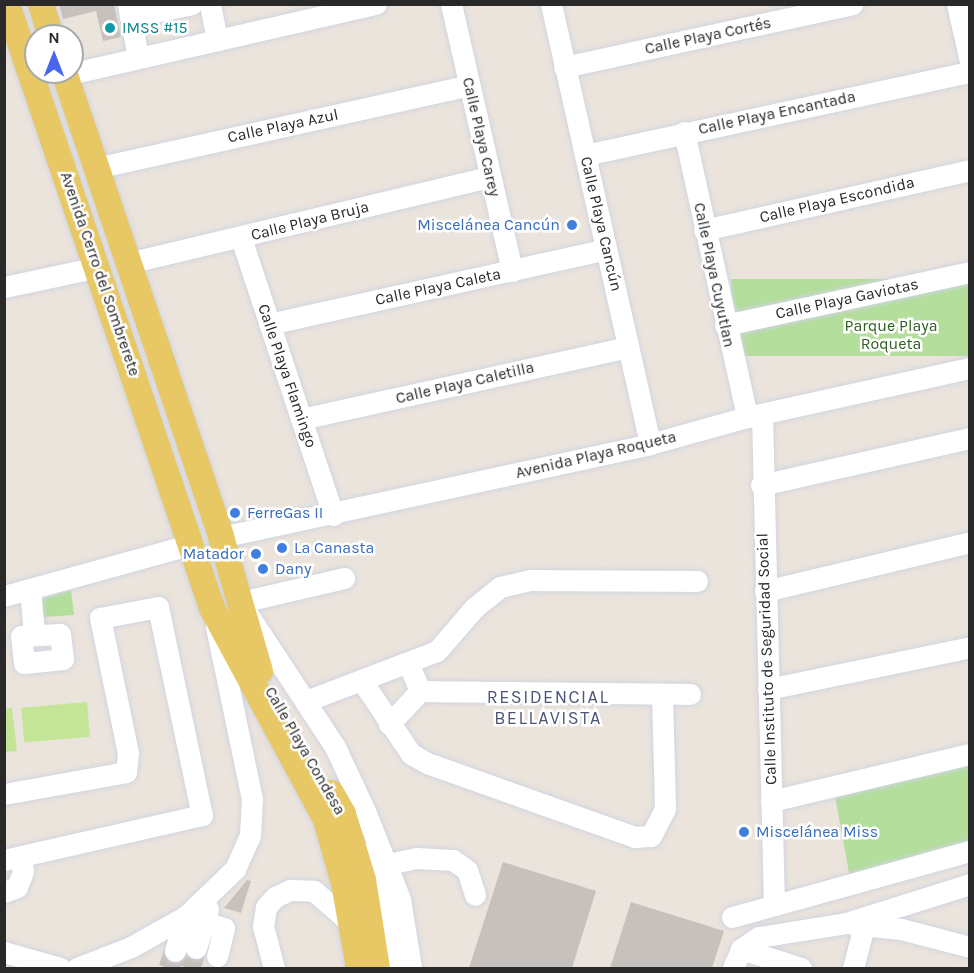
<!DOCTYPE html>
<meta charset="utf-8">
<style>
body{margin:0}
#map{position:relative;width:974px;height:973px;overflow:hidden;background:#ebe4dc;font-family:Karla,sans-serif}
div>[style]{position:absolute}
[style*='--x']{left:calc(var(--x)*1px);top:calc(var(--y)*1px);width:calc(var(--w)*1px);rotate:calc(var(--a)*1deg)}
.green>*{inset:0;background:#b3de9c;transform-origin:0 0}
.pitch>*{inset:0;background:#c4e498;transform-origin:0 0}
.building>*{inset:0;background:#c6c1bc}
.minor-tunnel>*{height:21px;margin-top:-10.5px;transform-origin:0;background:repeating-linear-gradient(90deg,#c4bfb8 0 21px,transparent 0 31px)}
.roads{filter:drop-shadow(0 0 2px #d1d4e1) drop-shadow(0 0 2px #d1d4e1)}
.minor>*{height:21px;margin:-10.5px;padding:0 10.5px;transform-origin:10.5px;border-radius:10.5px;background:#fff}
.major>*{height:26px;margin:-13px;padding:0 13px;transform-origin:13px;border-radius:13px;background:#e7c865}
.dots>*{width:16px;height:16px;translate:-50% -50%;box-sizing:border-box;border:3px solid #fff;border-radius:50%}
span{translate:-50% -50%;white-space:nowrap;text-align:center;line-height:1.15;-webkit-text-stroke:5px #fff;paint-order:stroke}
.culture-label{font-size:16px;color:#0d838f}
.left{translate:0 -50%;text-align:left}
.street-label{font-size:16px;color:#292929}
.shop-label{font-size:16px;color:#366cbe}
.right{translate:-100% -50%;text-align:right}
.park-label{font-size:16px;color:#2d611f}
.neighbourhood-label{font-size:18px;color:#4d5577;letter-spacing:1.5px}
.frame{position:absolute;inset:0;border:6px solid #292929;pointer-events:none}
.north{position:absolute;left:24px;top:24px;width:60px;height:60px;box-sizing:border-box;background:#fff;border:2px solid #a9a9a9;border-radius:50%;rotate:0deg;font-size:16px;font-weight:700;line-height:24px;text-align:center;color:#292929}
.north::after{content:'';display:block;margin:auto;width:21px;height:27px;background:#4766ed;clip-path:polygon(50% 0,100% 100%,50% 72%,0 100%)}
</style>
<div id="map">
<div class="green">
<div style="left:969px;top:279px;width:77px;height:238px;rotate:90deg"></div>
<div style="clip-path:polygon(71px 590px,74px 615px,43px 617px,41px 599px)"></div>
<div style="clip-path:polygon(969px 756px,969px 848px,850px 878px,834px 791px)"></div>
</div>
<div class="pitch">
<div style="left:87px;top:702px;width:35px;height:66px;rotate:85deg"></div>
<div style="clip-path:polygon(12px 708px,17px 751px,5px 752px,5px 709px)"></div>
</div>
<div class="building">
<div style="clip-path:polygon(59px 4px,114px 4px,121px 37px,103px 41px,96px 11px,63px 19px)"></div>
<div style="clip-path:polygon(503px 862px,596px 891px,572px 968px,469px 968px)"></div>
<div style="clip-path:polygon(247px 880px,251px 881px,241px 913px,224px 908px)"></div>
<div style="clip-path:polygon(631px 902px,724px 931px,712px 968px,610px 968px)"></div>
</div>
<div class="minor-tunnel">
<div style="--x:169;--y:968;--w:18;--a:-71"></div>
<div style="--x:190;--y:968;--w:21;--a:-73"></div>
</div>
<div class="roads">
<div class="minor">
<div style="--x:210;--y:4;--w:37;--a:79"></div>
<div style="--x:451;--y:4;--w:274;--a:77.1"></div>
<div style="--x:551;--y:4;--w:451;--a:77.3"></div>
<div style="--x:957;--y:4;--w:58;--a:77.2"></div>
<div style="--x:128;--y:5;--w:53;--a:79.1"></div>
<div style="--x:130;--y:17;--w:63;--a:-11.8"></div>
<div style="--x:564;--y:67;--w:295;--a:-12.3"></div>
<div style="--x:65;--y:75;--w:319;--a:-12.9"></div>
<div style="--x:684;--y:132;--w:292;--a:77.5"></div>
<div style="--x:585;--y:155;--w:394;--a:-12.2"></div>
<div style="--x:96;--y:168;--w:382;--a:-12.5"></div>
<div style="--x:704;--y:230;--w:273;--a:-12.7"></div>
<div style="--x:241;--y:238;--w:292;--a:71.6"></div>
<div style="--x:128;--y:263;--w:372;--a:-13.4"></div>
<div style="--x:4;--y:287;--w:96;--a:-12"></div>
<div style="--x:269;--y:324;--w:345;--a:-12.5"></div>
<div style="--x:725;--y:325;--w:251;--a:-12.2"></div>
<div style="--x:762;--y:414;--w:491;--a:88.6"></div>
<div style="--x:301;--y:419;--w:335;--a:-12.4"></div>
<div style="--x:761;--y:485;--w:214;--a:-12.7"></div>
<div style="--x:221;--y:537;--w:439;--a:-12.2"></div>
<div style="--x:650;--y:444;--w:101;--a:-15.6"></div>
<div style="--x:747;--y:417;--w:228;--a:-12.4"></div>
<div style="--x:30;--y:589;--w:45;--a:84.9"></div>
<div style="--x:765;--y:591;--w:211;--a:-13.4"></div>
<div style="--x:4;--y:596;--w:196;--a:-15.4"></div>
<div style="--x:241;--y:602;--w:106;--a:-13.1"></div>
<div style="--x:249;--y:616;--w:157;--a:56.7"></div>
<div style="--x:335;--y:747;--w:71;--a:64.9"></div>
<div style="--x:365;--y:811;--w:95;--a:68.3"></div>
<div style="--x:400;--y:899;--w:70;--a:80.9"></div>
<div style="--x:60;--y:634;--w:25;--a:83"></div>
<div style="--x:63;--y:659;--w:39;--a:174"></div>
<div style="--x:24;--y:663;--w:27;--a:-96"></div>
<div style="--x:21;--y:636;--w:39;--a:-3"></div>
<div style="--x:409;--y:665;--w:28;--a:67"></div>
<div style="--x:420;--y:691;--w:270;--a:0.6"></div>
<div style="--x:362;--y:681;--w:88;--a:56.1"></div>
<div style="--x:411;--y:754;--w:18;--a:29"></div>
<div style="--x:427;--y:763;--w:221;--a:19.6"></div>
<div style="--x:635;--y:837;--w:16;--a:-4"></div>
<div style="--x:651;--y:836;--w:31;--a:-63"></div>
<div style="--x:665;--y:808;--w:114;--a:-91.5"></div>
<div style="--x:768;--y:689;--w:206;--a:-11.7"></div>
<div style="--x:306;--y:701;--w:140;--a:-20.9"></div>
<div style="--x:437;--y:651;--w:57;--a:-49.3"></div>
<div style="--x:474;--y:608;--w:33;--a:-39"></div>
<div style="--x:500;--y:587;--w:31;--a:-13"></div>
<div style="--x:530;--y:580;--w:167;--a:0.3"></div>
<div style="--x:389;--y:724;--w:45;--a:-46.8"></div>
<div style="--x:4;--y:794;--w:124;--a:-10.2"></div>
<div style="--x:126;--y:772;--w:19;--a:-84"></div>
<div style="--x:128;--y:753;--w:138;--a:-101.7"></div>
<div style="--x:100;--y:618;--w:59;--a:-10.7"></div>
<div style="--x:158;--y:607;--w:213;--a:78.1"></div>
<div style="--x:202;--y:815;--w:203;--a:167.2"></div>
<div style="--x:771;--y:801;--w:204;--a:-13.3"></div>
<div style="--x:367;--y:853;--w:110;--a:74.7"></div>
<div style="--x:388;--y:864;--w:29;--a:-12"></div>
<div style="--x:416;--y:858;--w:37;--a:3"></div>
<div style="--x:453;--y:860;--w:17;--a:36"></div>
<div style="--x:467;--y:870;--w:26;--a:72"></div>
<div style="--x:4;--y:892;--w:14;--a:-21"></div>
<div style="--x:17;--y:887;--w:17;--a:-69"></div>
<div style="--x:23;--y:871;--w:15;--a:-98"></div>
<div style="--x:732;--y:917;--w:247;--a:-15.5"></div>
<div style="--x:852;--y:924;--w:49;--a:5.8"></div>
<div style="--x:901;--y:929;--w:71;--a:14.6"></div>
<div style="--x:196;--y:948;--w:41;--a:-72.9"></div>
<div style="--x:741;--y:949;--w:63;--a:17.6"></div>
<div style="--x:175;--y:951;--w:37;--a:-73"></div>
<div style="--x:186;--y:916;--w:40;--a:18"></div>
<div style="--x:224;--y:928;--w:29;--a:104"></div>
<div style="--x:4;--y:952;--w:58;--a:15.9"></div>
<div style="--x:77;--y:968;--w:58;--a:-21.3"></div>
<div style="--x:131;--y:947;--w:63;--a:-29.4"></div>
<div style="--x:186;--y:916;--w:68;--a:-43.8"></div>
<div style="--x:235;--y:869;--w:36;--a:-66"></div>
<div style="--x:250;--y:836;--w:37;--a:-87"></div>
<div style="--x:252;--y:799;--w:177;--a:-101.8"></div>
<div style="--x:274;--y:968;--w:43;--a:-104.7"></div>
<div style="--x:263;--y:926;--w:19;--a:-81"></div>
<div style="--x:266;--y:907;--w:13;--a:-48"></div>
<div style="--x:275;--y:897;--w:17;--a:-25"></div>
<div style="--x:290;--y:890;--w:24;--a:2"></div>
<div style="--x:314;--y:891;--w:52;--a:41.1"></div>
<div style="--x:733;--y:968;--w:21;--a:-67"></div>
<div style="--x:741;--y:949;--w:22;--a:-34"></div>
<div style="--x:759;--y:937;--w:88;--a:-9.1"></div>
<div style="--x:846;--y:923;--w:130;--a:-17.5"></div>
<div style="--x:853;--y:968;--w:43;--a:-75.3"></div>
</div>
<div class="major">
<div style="--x:7;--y:4;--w:638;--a:71.25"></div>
<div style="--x:212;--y:608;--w:241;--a:61.7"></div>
<div style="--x:326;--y:820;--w:66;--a:74.1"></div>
<div style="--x:344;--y:883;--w:86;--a:80"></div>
<div style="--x:41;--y:4;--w:34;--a:73"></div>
<div style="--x:64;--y:72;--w:491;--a:71.3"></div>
<div style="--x:221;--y:537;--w:140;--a:73.8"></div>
<div style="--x:331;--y:793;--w:24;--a:60"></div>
<div style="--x:343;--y:814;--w:69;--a:73.1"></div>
<div style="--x:363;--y:880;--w:89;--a:81"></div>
</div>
</div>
<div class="dots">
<div style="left:110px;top:28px;background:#0f9aa8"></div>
<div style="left:572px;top:225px;background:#3f7fe0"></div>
<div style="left:235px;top:513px;background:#3f7fe0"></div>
<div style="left:282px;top:548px;background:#3f7fe0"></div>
<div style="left:256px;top:554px;background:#3f7fe0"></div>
<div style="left:263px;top:569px;background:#3f7fe0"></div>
<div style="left:744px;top:832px;background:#3f7fe0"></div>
</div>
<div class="culture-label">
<span class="left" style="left:122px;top:28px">IMSS #15</span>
</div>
<div class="street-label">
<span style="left:708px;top:36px;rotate:-12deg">Calle Playa Cortés</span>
<span style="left:777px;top:113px;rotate:-12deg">Calle Playa Encantada</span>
<span style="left:283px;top:126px;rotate:-12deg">Calle Playa Azul</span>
<span style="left:481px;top:137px;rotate:77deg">Calle Playa Carey</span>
<span style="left:837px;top:200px;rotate:-13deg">Calle Playa Escondida</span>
<span style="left:310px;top:221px;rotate:-14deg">Calle Playa Bruja</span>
<span style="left:601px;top:224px;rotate:77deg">Calle Playa Cancún</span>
<span style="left:100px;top:274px;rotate:71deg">Avenida Cerro del Sombrerete</span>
<span style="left:714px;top:275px;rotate:78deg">Calle Playa Cuyutlan</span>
<span style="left:438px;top:287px;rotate:-12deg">Calle Playa Caleta</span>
<span style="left:847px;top:299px;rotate:-12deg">Calle Playa Gaviotas</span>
<span style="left:287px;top:376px;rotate:71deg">Calle Playa Flamingo</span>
<span style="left:465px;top:383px;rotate:-13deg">Calle Playa Caletilla</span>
<span style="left:596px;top:455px;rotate:-13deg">Avenida Playa Roqueta</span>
<span style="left:767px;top:659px;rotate:-92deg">Calle Instituto de Seguridad Social</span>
<span style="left:305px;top:751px;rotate:60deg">Calle Playa Condesa</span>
</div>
<div class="shop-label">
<span class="right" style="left:560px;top:225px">Miscelánea Cancún</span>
<span class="left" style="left:247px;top:513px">FerreGas II</span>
<span class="left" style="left:294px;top:548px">La Canasta</span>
<span class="right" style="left:244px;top:554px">Matador</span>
<span class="left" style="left:275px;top:569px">Dany</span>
<span class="left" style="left:756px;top:832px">Miscelánea Miss</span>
</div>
<div class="park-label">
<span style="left:891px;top:335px">Parque Playa<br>Roqueta</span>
</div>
<div class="neighbourhood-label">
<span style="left:548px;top:708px">RESIDENCIAL<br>BELLAVISTA</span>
</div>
<div class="frame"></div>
<div class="north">N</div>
</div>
